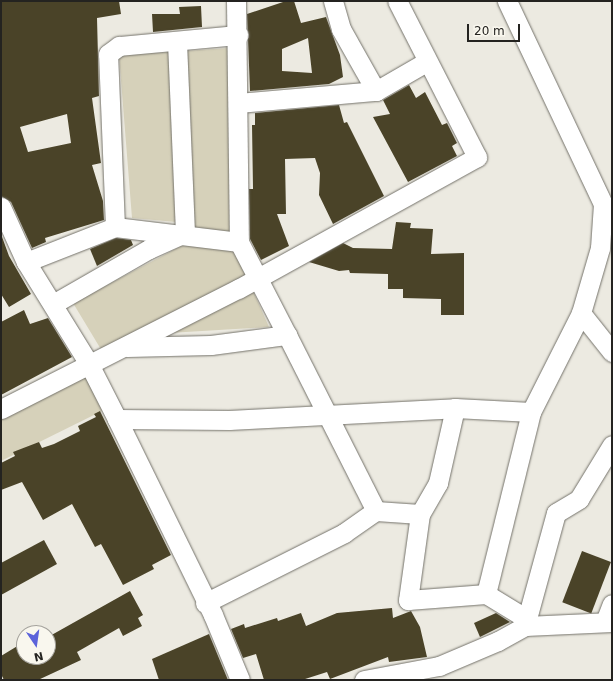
<!DOCTYPE html>
<style>
body{margin:0}
#map{position:relative;width:613px;height:681px;overflow:hidden;background:#eceae1;font-family:"DejaVu Sans",sans-serif}
div>[style]{position:absolute}
[style*='--x']{left:calc(var(--x)*1px);top:calc(var(--y)*1px);width:calc(var(--w)*1px);rotate:calc(var(--a)*1deg)}
.green>*{inset:0;background:#d6d1ba}
.building>*{inset:0;background:#4a4328;transform-origin:0 0}
.roads{filter:drop-shadow(0 0 1px #74726a) drop-shadow(0 0 1px #74726a)}
.minor>*{height:19px;margin:-9.5px;padding:0 9.5px;transform-origin:9.5px;border-radius:9.5px;background:#fff}
span{translate:-50% -50%;white-space:nowrap;text-align:center;line-height:1.15;-webkit-text-stroke:4px #f9f7ee;paint-order:stroke}
.frame{position:absolute;inset:0;border:2px solid #242320;pointer-events:none}
.north{position:absolute;left:16px;top:625px;width:40px;height:40px;box-sizing:border-box;background:#f9f7ee;border:1px solid #a4a29c;border-radius:50%;rotate:167deg;font-size:11px;font-weight:700;line-height:16px;text-align:center;color:#242320}
.north::after{content:'';display:block;margin:auto;width:14px;height:18px;background:#5c63da;clip-path:polygon(50% 0,100% 100%,50% 72%,0 100%)}
.scale{position:absolute;left:467px;top:24px;width:53px;height:18px;box-sizing:border-box;border:2px solid #242320;border-top:0;padding-left:5px;font-size:12px;line-height:14px;white-space:nowrap;color:#242320;-webkit-text-stroke:3px #f9f7ee;paint-order:stroke}
</style>
<div id="map">
<div class="green">
<div style="clip-path:polygon(231px 48px,248px 274px,102px 351px,73px 303px,183px 245px,187px 223px,132px 218px,119px 55px)"></div>
<div style="clip-path:polygon(250px 284px,269px 327px,169px 333px)"></div>
<div style="clip-path:polygon(87px 371px,106px 409px,1px 461px,1px 417px)"></div>
</div>
<div class="building">
<div style="clip-path:polygon(evenodd,1px 1px,119px 1px,121px 14px,97px 18px,99px 96px,92px 98px,101px 163px,92px 165px,103px 201px,104px 220px,45px 238px,46px 242px,32px 248px,11px 202px,1px 196px,1px 1px,67px 114px,71px 143px,28px 152px,20px 127px,67px 114px)"></div>
<div style="clip-path:polygon(evenodd,286px 1px,294px 1px,301px 23px,326px 17px,340px 55px,343px 77px,329px 84px,250px 91px,247px 14px,286px 1px,308px 38px,312px 73px,282px 71px,282px 49px,308px 38px)"></div>
<div style="clip-path:polygon(201px 6px,202px 27px,153px 32px,152px 14px,180px 14px,179px 7px)"></div>
<div style="clip-path:polygon(409px 85px,416px 98px,425px 92px,442px 125px,447px 123px,457px 143px,452px 146px,457px 156px,408px 182px,373px 117px,390px 114px,383px 100px)"></div>
<div style="clip-path:polygon(339px 105px,344px 123px,347px 122px,384px 196px,333px 224px,319px 195px,320px 173px,315px 158px,285px 159px,286px 214px,277px 214px,289px 246px,261px 260px,250px 239px,249px 189px,253px 189px,252px 125px,255px 125px,255px 113px)"></div>
<div style="clip-path:polygon(396px 222px,411px 223px,410px 228px,433px 229px,431px 254px,464px 253px,464px 315px,441px 315px,441px 299px,403px 298px,403px 289px,388px 289px,388px 274px,350px 273px,349px 270px,339px 271px,309px 262px,343px 243px,353px 248px,392px 249px)"></div>
<div style="clip-path:polygon(1px 234px,9px 256px,31px 294px,9px 307px,1px 294px)"></div>
<div style="clip-path:polygon(116px 238px,131px 240px,133px 245px,97px 266px,90px 249px)"></div>
<div style="clip-path:polygon(24px 310px,30px 324px,48px 318px,72px 357px,1px 395px,1px 322px)"></div>
<div style="clip-path:polygon(100px 411px,171px 555px,152px 565px,154px 569px,123px 585px,101px 544px,95px 547px,72px 504px,43px 520px,22px 482px,1px 490px,1px 463px,15px 456px,13px 452px,39px 442px,42px 448px,54px 444px,80px 431px,78px 426px,96px 417px,94px 414px)"></div>
<div style="clip-path:polygon(44px 540px,57px 564px,1px 595px,1px 563px)"></div>
<div style="left:582px;top:551px;width:31px;height:55px;rotate:21deg"></div>
<div style="clip-path:polygon(130px 591px,143px 615px,138px 618px,142px 626px,123px 636px,119px 628px,77px 652px,81px 660px,38px 680px,4px 680px,1px 674px,1px 656px,24px 642px,24px 657px,48px 657px,48px 637px)"></div>
<div style="clip-path:polygon(392px 608px,393px 618px,411px 611px,420px 627px,427px 657px,389px 662px,388px 657px,330px 679px,327px 672px,302px 680px,264px 680px,256px 654px,243px 658px,231px 629px,244px 624px,245px 628px,277px 618px,278px 621px,301px 613px,306px 626px,337px 613px)"></div>
<div style="clip-path:polygon(496px 613px,510px 622px,480px 637px,474px 623px)"></div>
<div style="clip-path:polygon(209px 634px,228px 680px,159px 680px,152px 659px)"></div>
</div>
<div class="roads">
<div class="minor">
<div style="--x:236;--y:1;--w:241;--a:89.3"></div>
<div style="--x:239;--y:242;--w:105;--a:62.7"></div>
<div style="--x:333;--y:1;--w:29;--a:74"></div>
<div style="--x:341;--y:29;--w:71;--a:60.6"></div>
<div style="--x:238;--y:103;--w:139;--a:-5"></div>
<div style="--x:376;--y:91;--w:58;--a:-30.1"></div>
<div style="--x:1;--y:207;--w:60;--a:65.6"></div>
<div style="--x:26;--y:262;--w:120;--a:58.3"></div>
<div style="--x:89;--y:364;--w:62;--a:63"></div>
<div style="--x:117;--y:419;--w:218;--a:63.9"></div>
<div style="--x:213;--y:615;--w:70;--a:67.4"></div>
<div style="--x:115;--y:227;--w:173;--a:-92.3"></div>
<div style="--x:108;--y:54;--w:14;--a:-36"></div>
<div style="--x:119;--y:46;--w:120;--a:-5.3"></div>
<div style="--x:26;--y:262;--w:96;--a:-21.5"></div>
<div style="--x:115;--y:227;--w:125;--a:6.9"></div>
<div style="--x:53;--y:304;--w:111;--a:-29.8"></div>
<div style="--x:149;--y:249;--w:39;--a:-24"></div>
<div style="--x:185;--y:233;--w:192;--a:-92.4"></div>
<div style="--x:581;--y:313;--w:50;--a:51.5"></div>
<div style="--x:127;--y:347;--w:84;--a:-1.4"></div>
<div style="--x:211;--y:345;--w:77;--a:-7.5"></div>
<div style="--x:287;--y:335;--w:197;--a:63.2"></div>
<div style="--x:455;--y:408;--w:77;--a:102.8"></div>
<div style="--x:438;--y:483;--w:36;--a:120"></div>
<div style="--x:420;--y:514;--w:87;--a:97.9"></div>
<div style="--x:408;--y:600;--w:78;--a:-4.4"></div>
<div style="--x:486;--y:594;--w:48;--a:31.4"></div>
<div style="--x:1;--y:409;--w:266;--a:-26.9"></div>
<div style="--x:238;--y:289;--w:273;--a:-28.9"></div>
<div style="--x:477;--y:157;--w:175;--a:-117.1"></div>
<div style="--x:117;--y:419;--w:112;--a:0.5"></div>
<div style="--x:229;--y:420;--w:226;--a:-3"></div>
<div style="--x:455;--y:408;--w:76;--a:3"></div>
<div style="--x:486;--y:594;--w:187;--a:-76.1"></div>
<div style="--x:531;--y:412;--w:111;--a:-63.2"></div>
<div style="--x:581;--y:313;--w:68;--a:-73.7"></div>
<div style="--x:600;--y:248;--w:44;--a:-86.1"></div>
<div style="--x:603;--y:204;--w:225;--a:-115.3"></div>
<div style="--x:205;--y:603;--w:156;--a:-26.7"></div>
<div style="--x:344;--y:533;--w:39;--a:-35"></div>
<div style="--x:376;--y:511;--w:44;--a:3.9"></div>
<div style="--x:605;--y:622;--w:19;--a:-69"></div>
<div style="--x:525;--y:626;--w:117;--a:-74.7"></div>
<div style="--x:556;--y:513;--w:27;--a:-31"></div>
<div style="--x:579;--y:499;--w:63;--a:-58.6"></div>
<div style="--x:364;--y:680;--w:76;--a:-10.6"></div>
<div style="--x:439;--y:666;--w:64;--a:-23"></div>
<div style="--x:498;--y:641;--w:31;--a:-29"></div>
<div style="--x:525;--y:626;--w:87;--a:-2.6"></div>
</div>
</div>
<div class="frame"></div>
<div class="north">N</div>
<div class="scale">20 m</div>
</div>
